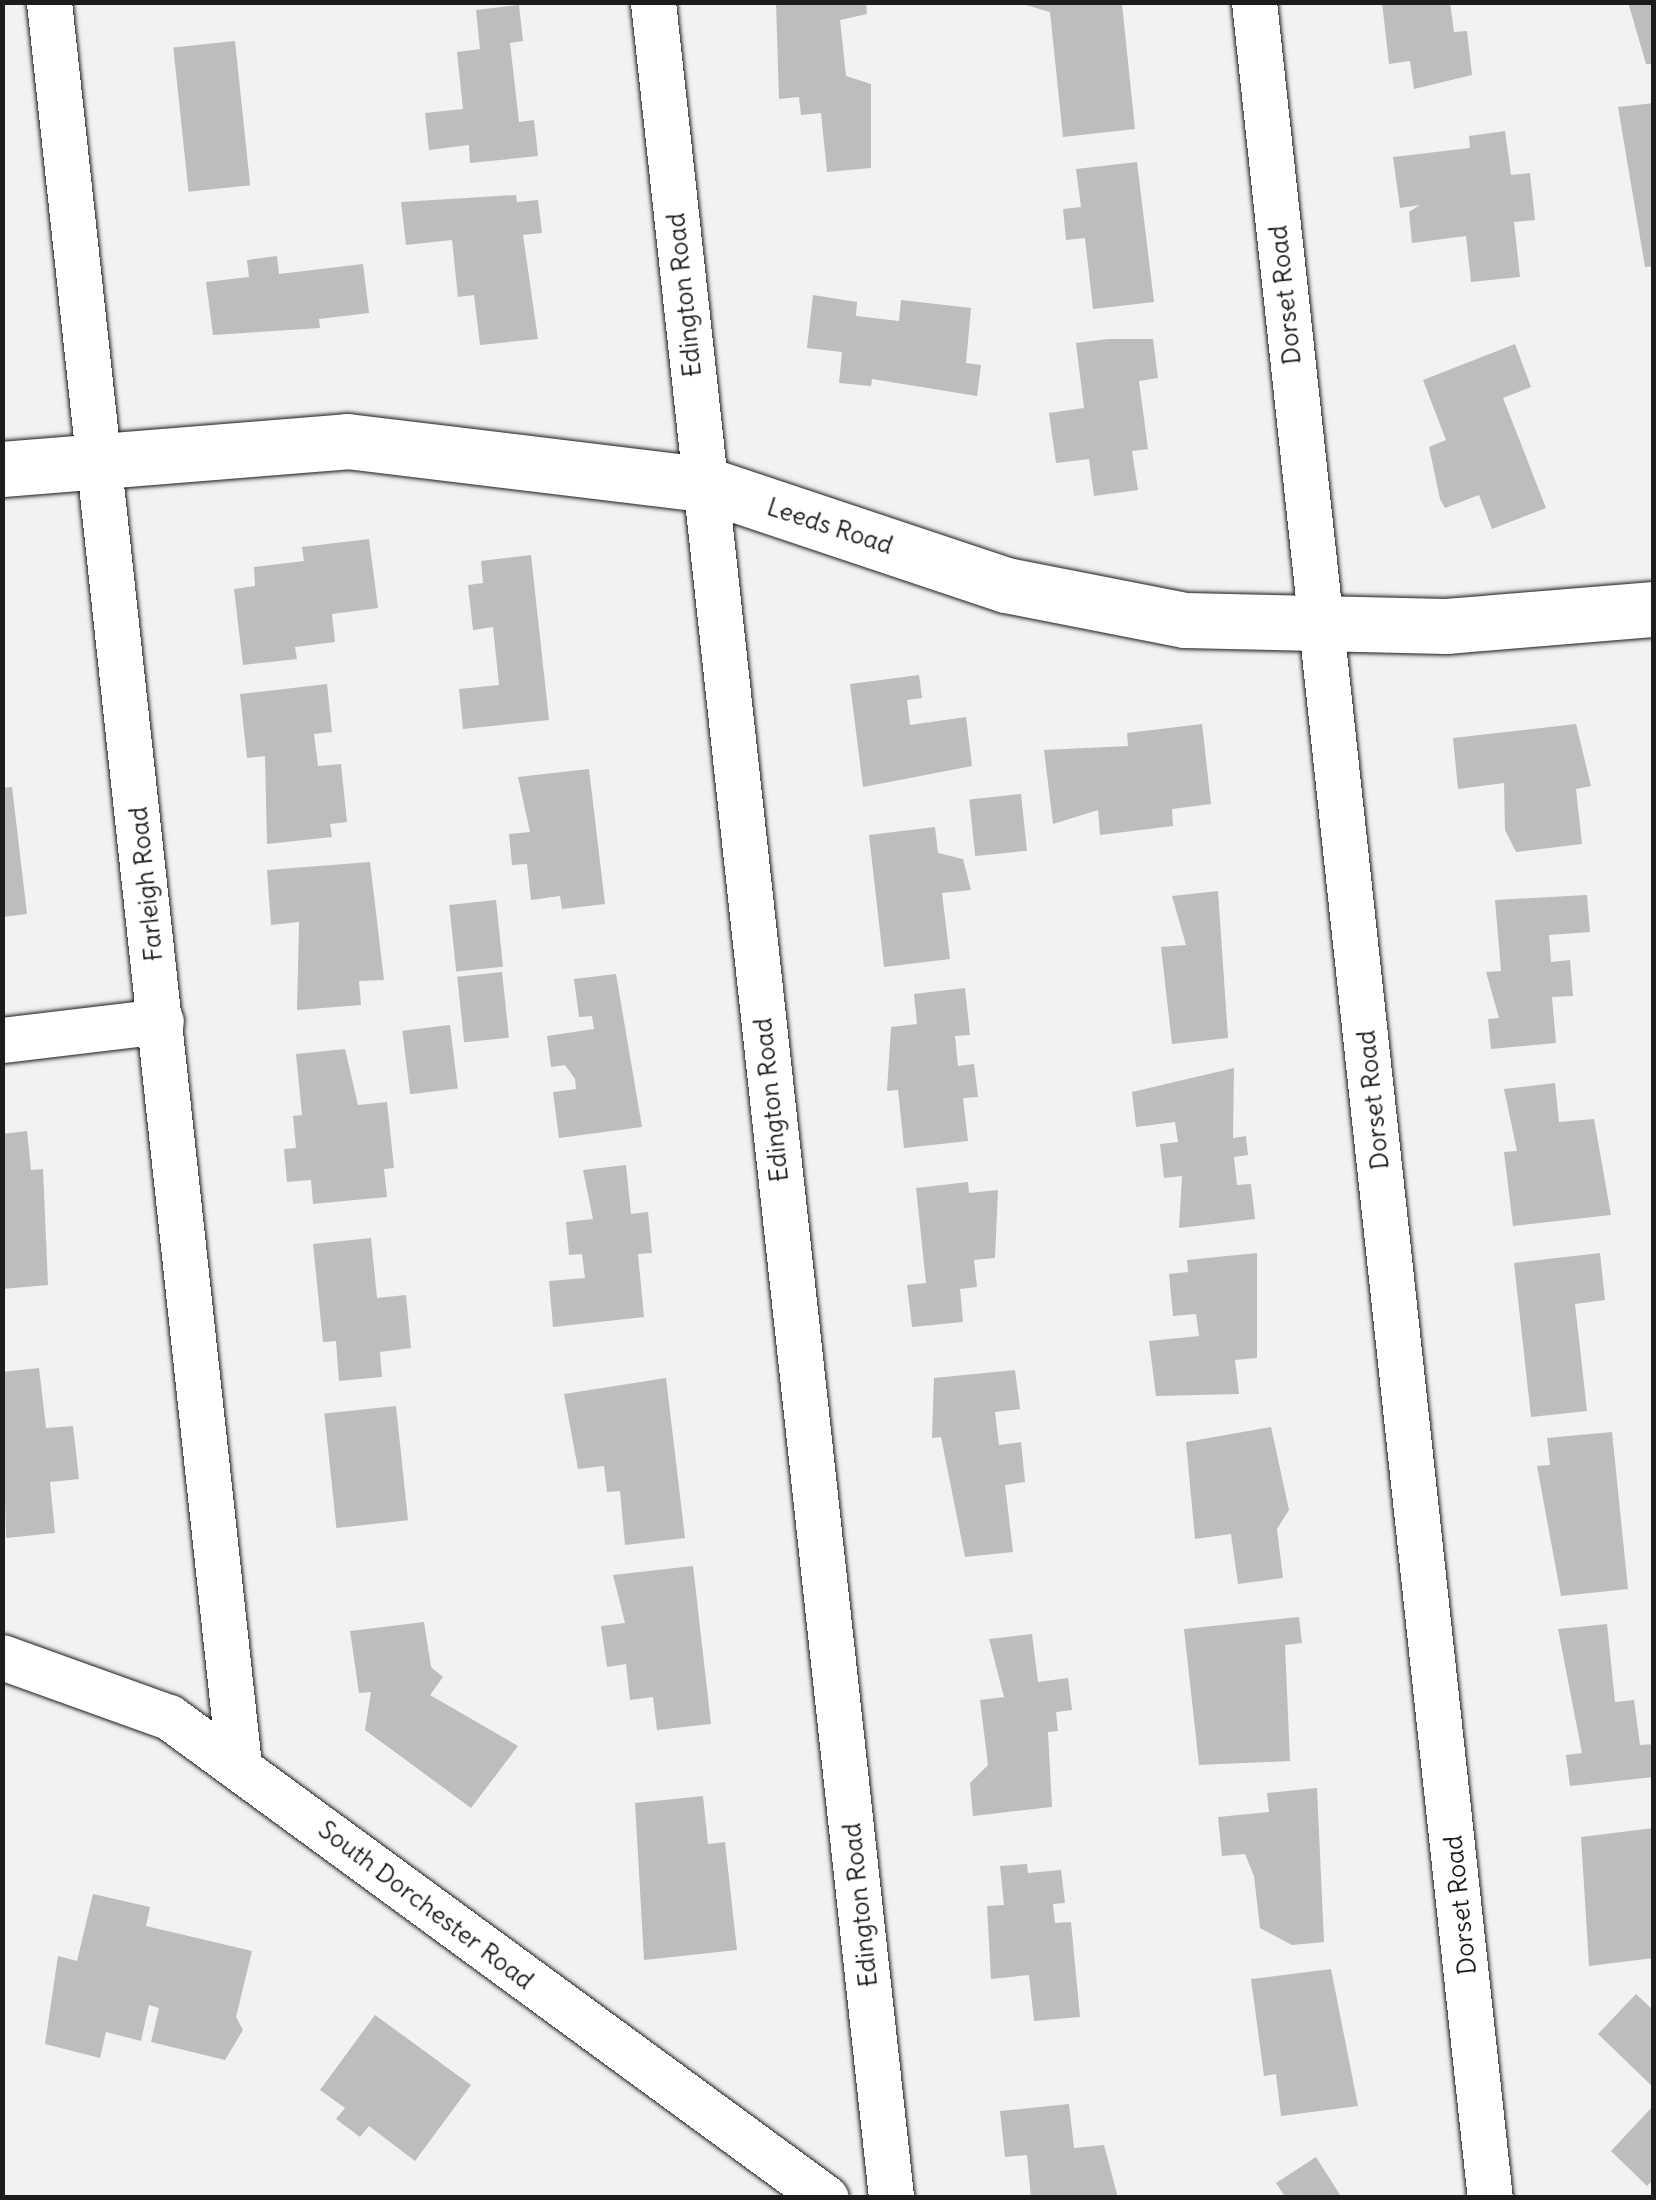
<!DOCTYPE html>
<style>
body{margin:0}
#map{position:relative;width:1656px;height:2200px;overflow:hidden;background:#f2f2f2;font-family:Delius,sans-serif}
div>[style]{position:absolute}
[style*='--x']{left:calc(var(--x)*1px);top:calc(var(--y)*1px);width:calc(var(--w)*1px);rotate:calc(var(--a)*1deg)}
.building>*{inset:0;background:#bdbdbd;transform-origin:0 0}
.roads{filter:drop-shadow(0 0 2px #1c1c1c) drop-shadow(0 0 2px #1c1c1c)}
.street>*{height:45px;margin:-22.5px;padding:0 22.5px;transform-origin:22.5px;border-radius:22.5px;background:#fff}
.secondary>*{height:55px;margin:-27.5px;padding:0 27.5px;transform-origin:27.5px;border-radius:27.5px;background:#fff}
span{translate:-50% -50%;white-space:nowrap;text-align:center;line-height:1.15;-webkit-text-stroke:10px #fff;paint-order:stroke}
.street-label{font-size:25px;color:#1c1c1c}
.frame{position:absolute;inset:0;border:5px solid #1c1c1c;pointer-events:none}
</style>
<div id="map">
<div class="building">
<div style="clip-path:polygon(776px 2px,866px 2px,867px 14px,840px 20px,846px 76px,871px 84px,871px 168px,827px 172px,821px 113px,801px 115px,799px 97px,779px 99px)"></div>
<div style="clip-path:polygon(1015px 2px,1122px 4px,1135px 129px,1063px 137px,1050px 12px)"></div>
<div style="clip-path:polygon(1382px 2px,1450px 2px,1454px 32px,1467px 31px,1472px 75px,1414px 89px,1410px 61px,1389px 64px)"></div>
<div style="clip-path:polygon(1628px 2px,1654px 2px,1652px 64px,1646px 64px)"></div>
<div style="clip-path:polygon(519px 5px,523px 41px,510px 43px,519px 122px,534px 120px,538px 156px,470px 163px,469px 145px,429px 150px,425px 113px,463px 109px,457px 52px,480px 49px,476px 10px)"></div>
<div style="left:235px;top:41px;width:145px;height:62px;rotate:84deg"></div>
<div style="clip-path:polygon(1654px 103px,1654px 266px,1645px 267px,1618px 107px)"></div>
<div style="clip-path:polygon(1505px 131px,1511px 175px,1530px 173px,1535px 220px,1514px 222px,1520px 277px,1471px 282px,1466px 236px,1412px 243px,1409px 212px,1420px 205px,1400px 208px,1393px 157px,1470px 148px,1469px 136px)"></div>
<div style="clip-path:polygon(1137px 162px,1154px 302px,1093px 309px,1085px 238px,1066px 240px,1063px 209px,1081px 207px,1076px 169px)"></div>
<div style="clip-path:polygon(516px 195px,517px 202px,538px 200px,542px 233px,523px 235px,538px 339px,480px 345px,474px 295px,458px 297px,452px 240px,406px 245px,401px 202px)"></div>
<div style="clip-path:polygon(277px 256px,279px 274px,363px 264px,369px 313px,319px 319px,320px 328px,213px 335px,206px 282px,249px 277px,247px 260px)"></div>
<div style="clip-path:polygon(813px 295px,857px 302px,856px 316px,899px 321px,901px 300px,971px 308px,966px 363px,981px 365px,977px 396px,872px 379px,871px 386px,839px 383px,842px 352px,807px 348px)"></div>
<div style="clip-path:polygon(1108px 339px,1153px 339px,1158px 378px,1139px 381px,1148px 449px,1132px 451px,1138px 490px,1094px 496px,1089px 459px,1056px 463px,1049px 413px,1084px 408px,1076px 343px)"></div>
<div style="clip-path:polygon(1515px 344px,1531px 387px,1503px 398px,1546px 508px,1492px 529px,1479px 495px,1445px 508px,1440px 499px,1429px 447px,1446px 440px,1423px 380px)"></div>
<div style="clip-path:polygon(369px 539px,378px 608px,332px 614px,335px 642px,295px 647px,297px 659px,243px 665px,234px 589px,255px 586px,254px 567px,304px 561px,302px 547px)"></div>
<div style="clip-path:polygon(531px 555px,549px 720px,463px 729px,459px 689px,499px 685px,493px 627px,473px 630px,468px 585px,483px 583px,481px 561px)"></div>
<div style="clip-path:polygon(919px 675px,922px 698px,907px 700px,910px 725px,966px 717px,972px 766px,863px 787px,850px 684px)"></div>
<div style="clip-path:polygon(327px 684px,332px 732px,314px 734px,318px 766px,341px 764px,347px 822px,330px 824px,332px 837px,267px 844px,265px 756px,247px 758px,240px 694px)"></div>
<div style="clip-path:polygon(1202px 724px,1211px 804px,1172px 809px,1173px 826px,1100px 835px,1098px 810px,1053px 824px,1044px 750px,1128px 746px,1127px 733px)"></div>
<div style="clip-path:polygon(1576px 724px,1591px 786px,1576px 789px,1582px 844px,1516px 852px,1505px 830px,1504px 783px,1458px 789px,1453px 738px)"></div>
<div style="clip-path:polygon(589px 769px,605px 904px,562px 909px,560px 896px,531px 900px,527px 864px,512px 865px,509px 834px,530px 832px,518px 777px)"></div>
<div style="clip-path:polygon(12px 787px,27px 914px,2px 917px,2px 788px)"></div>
<div style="left:1021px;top:794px;width:57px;height:52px;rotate:84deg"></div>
<div style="clip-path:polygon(935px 827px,938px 853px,963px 859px,971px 890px,942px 893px,950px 959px,884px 967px,869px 835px)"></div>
<div style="clip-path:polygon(370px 862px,384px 980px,359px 981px,361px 1005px,297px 1010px,299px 922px,271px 925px,267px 870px)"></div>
<div style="clip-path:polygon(1218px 891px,1228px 1038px,1172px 1044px,1161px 947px,1186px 945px,1172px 896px)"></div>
<div style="clip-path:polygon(1587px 895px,1590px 932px,1549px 935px,1551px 962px,1570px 960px,1573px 996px,1552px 997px,1556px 1043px,1491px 1049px,1488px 1019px,1499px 1018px,1486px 972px,1501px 971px,1495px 900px)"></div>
<div style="left:496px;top:900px;width:67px;height:47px;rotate:84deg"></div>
<div style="left:502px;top:972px;width:66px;height:45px;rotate:84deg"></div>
<div style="clip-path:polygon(616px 974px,642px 1127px,559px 1138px,553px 1092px,576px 1089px,575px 1079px,565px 1065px,551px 1067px,547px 1036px,594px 1029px,592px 1016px,579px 1017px,574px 979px)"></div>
<div style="clip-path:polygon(965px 988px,970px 1035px,955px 1036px,958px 1066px,974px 1064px,978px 1097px,963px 1098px,968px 1141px,904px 1148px,898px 1090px,887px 1091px,891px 1027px,917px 1024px,914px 994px)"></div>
<div style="left:450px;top:1025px;width:64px;height:48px;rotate:83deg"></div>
<div style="clip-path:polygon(345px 1049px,358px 1105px,387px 1102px,394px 1168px,384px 1169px,387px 1197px,313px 1204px,311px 1180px,287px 1182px,284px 1149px,296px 1148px,293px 1116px,302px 1115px,296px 1054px)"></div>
<div style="clip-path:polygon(1234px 1068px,1233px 1138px,1246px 1136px,1248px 1155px,1234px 1157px,1237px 1185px,1251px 1184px,1255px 1219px,1179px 1228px,1182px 1176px,1164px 1178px,1160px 1144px,1178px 1142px,1175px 1122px,1136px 1127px,1132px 1092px)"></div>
<div style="clip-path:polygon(1555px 1083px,1559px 1122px,1594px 1119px,1611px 1215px,1513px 1226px,1504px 1152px,1517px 1151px,1504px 1089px)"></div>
<div style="clip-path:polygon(27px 1131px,31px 1170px,43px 1169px,48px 1285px,2px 1289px,2px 1134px)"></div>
<div style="clip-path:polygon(626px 1165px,631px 1214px,648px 1212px,652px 1253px,638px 1254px,644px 1317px,553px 1327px,549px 1281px,585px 1278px,582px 1254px,569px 1255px,566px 1222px,593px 1219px,583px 1170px)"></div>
<div style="clip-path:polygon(968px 1182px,969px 1193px,998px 1190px,995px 1258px,974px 1260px,977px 1287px,960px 1289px,963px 1322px,912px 1327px,907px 1285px,926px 1283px,916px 1188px)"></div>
<div style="clip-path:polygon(371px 1238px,377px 1298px,406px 1295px,411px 1348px,380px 1352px,382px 1377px,339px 1381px,336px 1341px,323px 1342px,313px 1244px)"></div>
<div style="clip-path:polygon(1257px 1253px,1257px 1358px,1235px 1360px,1239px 1394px,1156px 1396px,1149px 1341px,1199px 1336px,1196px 1314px,1173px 1316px,1169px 1274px,1188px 1272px,1187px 1260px)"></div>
<div style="clip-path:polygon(1600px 1253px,1605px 1300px,1575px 1304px,1587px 1411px,1531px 1417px,1514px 1263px)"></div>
<div style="clip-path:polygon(39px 1368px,46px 1428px,73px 1426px,79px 1479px,50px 1482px,55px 1533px,6px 1538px,2px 1372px)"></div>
<div style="clip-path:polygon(1015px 1370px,1020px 1409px,995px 1412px,999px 1445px,1021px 1442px,1025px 1482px,1005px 1485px,1013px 1552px,965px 1557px,941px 1437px,932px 1438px,934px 1378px)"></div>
<div style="clip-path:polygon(666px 1378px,685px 1538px,625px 1545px,620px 1491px,607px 1492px,604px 1466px,578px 1469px,564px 1394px)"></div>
<div style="left:396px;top:1406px;width:115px;height:72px;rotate:84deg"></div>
<div style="clip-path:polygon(1271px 1427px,1289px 1510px,1277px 1529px,1283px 1578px,1238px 1584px,1231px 1534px,1195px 1539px,1186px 1442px)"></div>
<div style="clip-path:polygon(1612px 1432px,1628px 1589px,1561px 1596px,1537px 1466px,1550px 1465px,1547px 1438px)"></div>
<div style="clip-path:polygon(693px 1566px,711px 1724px,657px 1730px,653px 1697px,630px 1700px,626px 1664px,607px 1667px,601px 1626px,625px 1623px,613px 1575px)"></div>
<div style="clip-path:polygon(1299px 1617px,1302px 1643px,1285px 1645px,1290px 1761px,1199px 1765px,1184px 1629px)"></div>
<div style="clip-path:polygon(424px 1622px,431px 1667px,443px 1677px,430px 1695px,518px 1746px,471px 1808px,365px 1730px,371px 1692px,359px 1693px,350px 1631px)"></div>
<div style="clip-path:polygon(1607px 1624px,1615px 1702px,1634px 1700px,1640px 1745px,1654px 1744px,1654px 1777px,1570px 1786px,1566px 1755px,1582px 1753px,1558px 1629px)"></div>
<div style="clip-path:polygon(1032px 1634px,1038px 1682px,1068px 1678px,1072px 1710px,1056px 1712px,1058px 1731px,1048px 1732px,1052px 1807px,973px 1816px,970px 1783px,988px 1765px,980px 1700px,1004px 1697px,989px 1639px)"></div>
<div style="clip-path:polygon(1317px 1788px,1324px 1942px,1292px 1945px,1260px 1928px,1254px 1876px,1245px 1854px,1222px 1856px,1218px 1817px,1269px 1812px,1267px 1793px)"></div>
<div style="clip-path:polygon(703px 1796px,708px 1844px,725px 1842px,737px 1950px,644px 1960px,635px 1803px)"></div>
<div style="clip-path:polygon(1654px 1828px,1654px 1958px,1589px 1966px,1581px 1837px)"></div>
<div style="clip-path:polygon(1027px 1864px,1028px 1873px,1061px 1870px,1065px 1903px,1053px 1904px,1055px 1923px,1071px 1922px,1080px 2017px,1034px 2021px,1029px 1975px,991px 1979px,987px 1906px,1004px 1905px,1000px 1866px)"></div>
<div style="clip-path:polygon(93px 1894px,150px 1907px,146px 1926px,252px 1951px,236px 2017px,243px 2030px,225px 2060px,151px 2042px,159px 2008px,149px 2005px,141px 2041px,106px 2032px,100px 2058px,45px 2044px,58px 1956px,77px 1961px)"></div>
<div style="clip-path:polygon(1331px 1969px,1358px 2106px,1281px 2116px,1276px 2074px,1264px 2076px,1251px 1979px)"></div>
<div style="clip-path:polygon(1636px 1994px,1654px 2011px,1654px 2088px,1598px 2034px)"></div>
<div style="clip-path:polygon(375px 2015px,471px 2085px,415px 2161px,369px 2126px,360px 2137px,336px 2119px,345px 2108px,320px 2090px)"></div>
<div style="clip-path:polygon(1069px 2104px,1074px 2148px,1104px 2145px,1118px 2198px,1031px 2198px,1027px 2155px,1005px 2157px,1000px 2111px)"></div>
<div style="clip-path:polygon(1654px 2105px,1654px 2179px,1647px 2186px,1611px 2151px)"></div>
<div style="clip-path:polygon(1316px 2157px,1342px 2198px,1286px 2198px,1276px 2183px)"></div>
</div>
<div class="roads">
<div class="street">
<div style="--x:49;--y:2;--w:1774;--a:83.85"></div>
<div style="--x:653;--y:2;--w:2209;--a:83.81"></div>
<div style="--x:1254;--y:2;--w:2209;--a:83.87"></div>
<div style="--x:2;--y:1040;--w:160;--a:-6.8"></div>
<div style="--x:2;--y:1657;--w:177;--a:19.8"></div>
<div style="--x:169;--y:1717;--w:814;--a:36.21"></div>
</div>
<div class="secondary">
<div style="--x:2;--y:469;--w:346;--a:-4.6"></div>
<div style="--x:347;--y:441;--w:360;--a:6.9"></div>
<div style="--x:704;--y:484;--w:318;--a:18.5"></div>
<div style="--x:1006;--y:585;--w:182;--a:11.1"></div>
<div style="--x:1185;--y:620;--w:261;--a:1.3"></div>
<div style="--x:1446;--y:626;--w:209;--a:-4.7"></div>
</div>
</div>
<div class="street-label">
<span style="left:684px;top:295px;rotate:-96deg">Edington Road</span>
<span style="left:1285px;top:295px;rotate:-96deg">Dorset Road</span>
<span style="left:830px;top:526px;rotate:18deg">Leeds Road</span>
<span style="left:146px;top:884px;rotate:-96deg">Farleigh Road</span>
<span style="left:771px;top:1100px;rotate:-96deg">Edington Road</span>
<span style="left:1373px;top:1100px;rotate:-96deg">Dorset Road</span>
<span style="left:426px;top:1905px;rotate:37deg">South Dorchester Road</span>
<span style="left:860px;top:1905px;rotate:-96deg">Edington Road</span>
<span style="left:1460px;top:1905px;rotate:-96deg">Dorset Road</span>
</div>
<div class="frame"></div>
</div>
